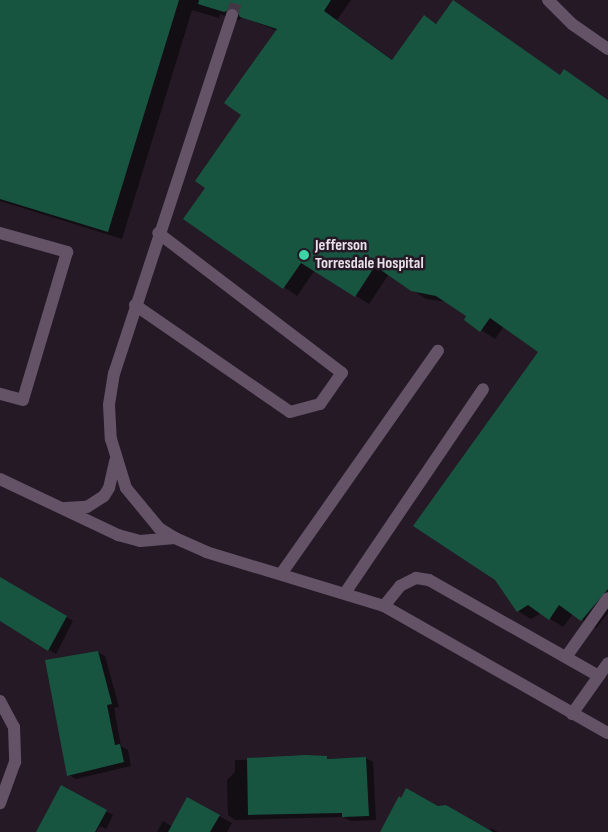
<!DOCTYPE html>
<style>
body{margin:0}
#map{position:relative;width:608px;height:832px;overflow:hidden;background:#251926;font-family:"Sofia Sans Condensed",sans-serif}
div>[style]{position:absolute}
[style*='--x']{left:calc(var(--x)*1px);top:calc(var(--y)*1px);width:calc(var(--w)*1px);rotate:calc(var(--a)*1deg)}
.shadow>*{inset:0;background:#0007}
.building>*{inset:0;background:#175540}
.minor-tunnel>*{height:12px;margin-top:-6px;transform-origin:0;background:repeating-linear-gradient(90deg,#423743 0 12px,transparent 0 18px)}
.minor>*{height:12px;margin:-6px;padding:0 6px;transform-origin:6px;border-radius:6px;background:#645267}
.dots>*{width:14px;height:14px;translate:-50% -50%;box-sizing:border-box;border:2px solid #251926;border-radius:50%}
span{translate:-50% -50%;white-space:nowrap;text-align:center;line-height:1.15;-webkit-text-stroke:5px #251926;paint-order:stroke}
.poi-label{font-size:16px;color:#e9e1ea;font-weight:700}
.left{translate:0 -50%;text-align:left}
</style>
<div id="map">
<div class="shadow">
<div style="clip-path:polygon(0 0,351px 0,337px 20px,394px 61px,425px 17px,437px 24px,453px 1px,561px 76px,565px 71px,608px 100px,608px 613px,596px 628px,573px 614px,563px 627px,541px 613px,531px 619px,518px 611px,540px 352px,504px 326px,495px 339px,465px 319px,467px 316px,448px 302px,426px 299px,389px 274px,369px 304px,315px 270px,297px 296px,185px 218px,207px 188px,243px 114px,277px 31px,243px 17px,239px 20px,220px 14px,219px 18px,192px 10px,122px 239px,0 201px)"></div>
<div style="clip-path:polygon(0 579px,73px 621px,56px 654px,0 621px)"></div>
<div style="clip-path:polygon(98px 652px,105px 656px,119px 707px,114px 708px,121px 746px,128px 750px,131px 766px,76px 779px,69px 775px)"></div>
<div style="clip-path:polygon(366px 758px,373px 762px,376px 820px,351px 821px,343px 817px,235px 820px,228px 815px,227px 780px,235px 772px,235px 760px)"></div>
<div style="clip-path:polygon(61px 786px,113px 815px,106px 829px,100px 826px,96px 832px,37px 832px)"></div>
<div style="clip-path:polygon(407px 790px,490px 831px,491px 828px,498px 832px,389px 832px)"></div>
<div style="clip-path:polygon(188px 799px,232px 823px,227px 832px,157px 832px,163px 821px,173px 827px)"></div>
</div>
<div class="building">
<div style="clip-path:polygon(0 0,179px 0,108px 232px,0 199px)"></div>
<div style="clip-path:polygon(199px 0,331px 0,324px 11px,392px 60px,424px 15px,436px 24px,453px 0,560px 75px,564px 69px,608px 100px,608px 589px,581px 621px,559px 605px,549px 620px,528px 605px,517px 612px,495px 580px,413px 526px,538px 352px,490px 318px,480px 332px,464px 320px,466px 316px,436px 296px,411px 291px,375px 266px,355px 297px,301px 263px,283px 289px,183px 219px,205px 188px,195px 181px,241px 115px,224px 103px,277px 29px,240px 17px,235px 8px,224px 12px,198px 4px)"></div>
<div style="clip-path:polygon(0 577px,67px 616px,48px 651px,0 621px)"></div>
<div style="clip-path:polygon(98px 651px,112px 704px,107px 705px,115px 745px,120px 744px,124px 762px,67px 776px,45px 660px)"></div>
<div style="clip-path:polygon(306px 755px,327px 756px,327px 759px,366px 757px,369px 816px,342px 817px,342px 813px,248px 815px,247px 758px)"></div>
<div style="clip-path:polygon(61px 785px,107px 810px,95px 832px,36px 832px)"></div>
<div style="clip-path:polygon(406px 788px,438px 806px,446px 805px,493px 832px,380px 832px,399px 796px,401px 798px)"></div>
<div style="clip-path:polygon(187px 797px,220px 815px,210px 832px,168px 832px)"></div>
</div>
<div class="minor-tunnel">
<div style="--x:232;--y:15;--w:16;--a:-72"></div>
</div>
<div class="minor">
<div style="--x:548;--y:0;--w:34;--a:45"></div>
<div style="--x:572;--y:24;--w:44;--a:34.8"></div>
<div style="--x:232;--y:15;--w:377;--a:108.2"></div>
<div style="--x:114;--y:373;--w:32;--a:99"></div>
<div style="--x:109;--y:405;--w:34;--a:87"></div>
<div style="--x:111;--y:439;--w:51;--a:73"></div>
<div style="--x:126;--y:488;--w:52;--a:50.5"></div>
<div style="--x:159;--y:528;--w:19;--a:32"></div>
<div style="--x:175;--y:538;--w:34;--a:24"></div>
<div style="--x:206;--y:552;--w:186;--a:16.9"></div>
<div style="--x:384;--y:606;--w:257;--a:29.6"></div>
<div style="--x:0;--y:233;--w:70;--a:15.8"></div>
<div style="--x:67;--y:252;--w:154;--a:106.6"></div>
<div style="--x:23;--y:400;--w:24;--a:-165"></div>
<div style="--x:135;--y:305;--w:188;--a:34.6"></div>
<div style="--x:290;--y:412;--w:31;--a:-15"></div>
<div style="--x:320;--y:404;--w:38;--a:-55"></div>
<div style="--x:342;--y:373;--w:231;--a:-142.7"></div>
<div style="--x:0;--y:479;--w:131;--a:25.4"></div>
<div style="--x:118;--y:535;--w:23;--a:15"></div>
<div style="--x:140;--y:541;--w:35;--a:-5"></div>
<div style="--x:65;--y:508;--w:22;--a:-3"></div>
<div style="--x:87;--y:507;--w:20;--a:-33"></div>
<div style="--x:104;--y:496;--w:9;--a:-58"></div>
<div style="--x:109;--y:488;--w:28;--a:-77"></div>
<div style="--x:281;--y:574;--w:273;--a:-54.9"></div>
<div style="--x:345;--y:593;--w:246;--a:-55.9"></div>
<div style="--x:384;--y:606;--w:26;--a:-51"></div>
<div style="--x:400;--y:586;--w:18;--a:-27"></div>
<div style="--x:416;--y:578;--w:13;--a:9"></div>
<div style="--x:429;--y:580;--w:195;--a:29.5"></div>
<div style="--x:566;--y:657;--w:72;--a:-54.6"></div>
<div style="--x:0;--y:701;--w:30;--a:62"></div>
<div style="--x:14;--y:727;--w:35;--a:88"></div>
<div style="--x:15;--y:762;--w:44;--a:110.1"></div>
<div style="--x:572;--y:714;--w:62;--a:-54.8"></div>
</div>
<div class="dots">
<div style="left:304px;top:255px;background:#3cd4a4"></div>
</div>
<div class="poi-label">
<span class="left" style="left:315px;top:255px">Jefferson<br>Torresdale Hospital</span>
</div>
</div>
